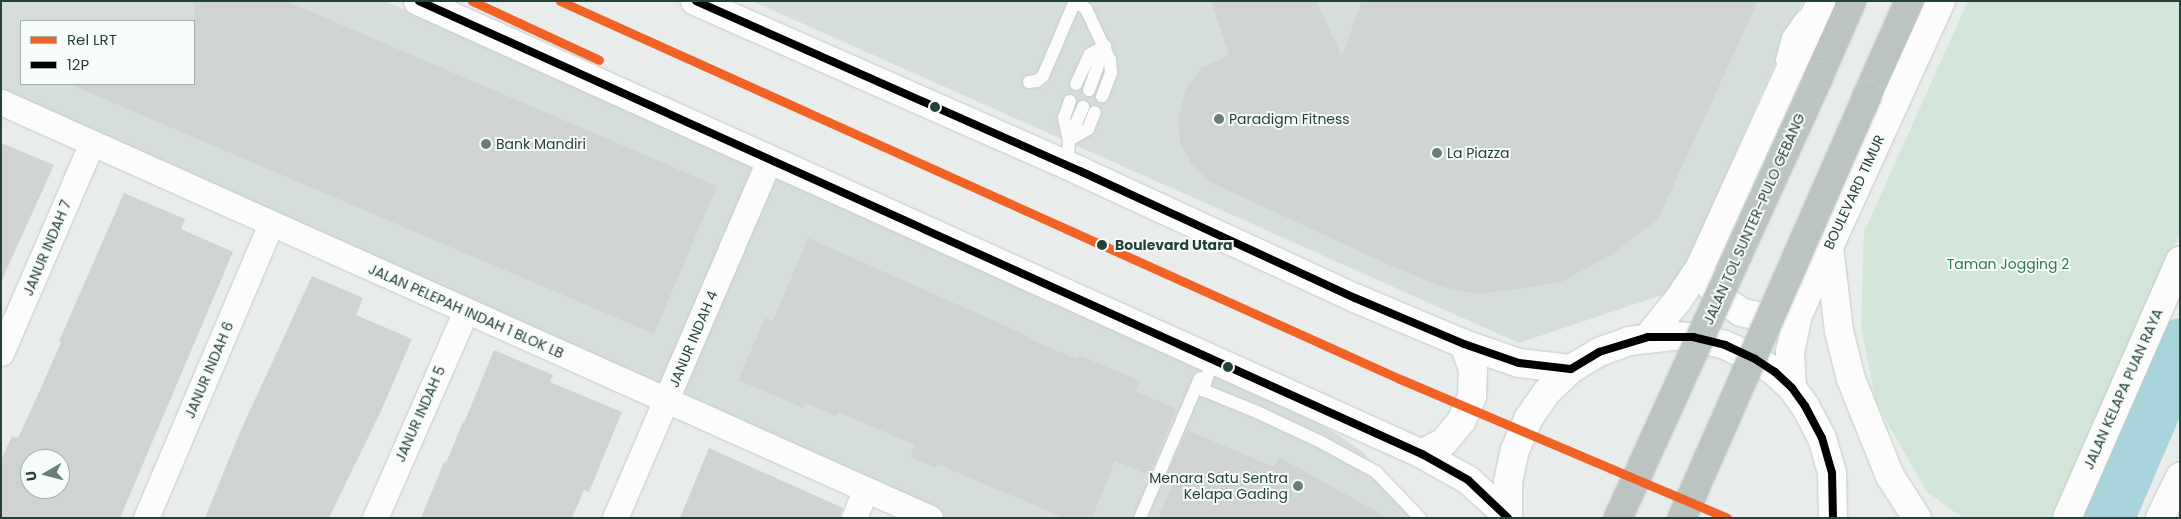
<!DOCTYPE html>
<meta charset="utf-8">
<style>
body{margin:0}
#map{position:relative;width:2181px;height:519px;overflow:hidden;background:#e8edeb;font-family:Poppins,sans-serif}
div>[style]{position:absolute}
[style*='--x']{left:calc(var(--x)*1px);top:calc(var(--y)*1px);width:calc(var(--w)*1px);rotate:calc(var(--a)*1deg)}
.built>*{inset:0;background:#d6dedb}
.green>*{inset:0;background:#d1e6d8}
.river>*{height:55px;margin:-27.5px;padding:0 27.5px;transform-origin:27.5px;border-radius:27.5px;background:#a9d4db}
.building>*{inset:0;background:#cfd4d2}
.roads{filter:drop-shadow(0 0 1px #c5cac8) drop-shadow(0 0 1px #c5cac8)}
.lane>*{height:12px;margin:-6px;padding:0 6px;transform-origin:6px;border-radius:6px;background:#fcfcfc}
.street>*{height:25px;margin:-12.5px;padding:0 12.5px;transform-origin:12.5px;border-radius:12.5px;background:#fcfcfc}
.secondary>*{height:28px;margin:-14px;padding:0 14px;transform-origin:14px;border-radius:14px;background:#fcfcfc}
.highway>*{height:28px;margin:-14px;padding:0 14px;transform-origin:14px;border-radius:14px;background:#bcc4c2}
.bridges{filter:drop-shadow(0 0 1px #c3ccc9) drop-shadow(0 0 1px #c3ccc9)}
.highway-bridge>*{height:28px;margin:-14px;padding:0 14px;transform-origin:14px;border-radius:14px;background:#bcc4c2}
.bus-1>*{height:8px;margin:-4px;padding:0 4px;transform-origin:4px;border-radius:4px;background:#010101}
.rail-1>*{height:9px;margin:-4.5px;padding:0 4.5px;transform-origin:4.5px;border-radius:4.5px;background:#f16227}
.dots>*{width:14px;height:14px;translate:-50% -50%;box-sizing:border-box;border:2px solid #f7fbf9;border-radius:50%}
span{translate:-50% -50%;white-space:nowrap;text-align:center;line-height:1.15;-webkit-text-stroke:4px #f7fbf9;paint-order:stroke}
.poi-label{font-size:14px;color:#24423a}
.left{translate:0 -50%;text-align:left}
.right{translate:-100% -50%;text-align:right}
.street-label{font-size:14px;color:#24423a}
.stop-label{font-size:14px;color:#24423a;font-weight:700}
.park-label{font-size:14px;color:#2d7a4b}
.frame{position:absolute;inset:0;border:2px solid #24423a;pointer-events:none}
.legend{position:absolute;left:20px;top:20px;width:175px;height:65px;box-sizing:border-box;background:#f7fbf9;border:1px solid #a3b1ad;margin:0;padding:6px 9px;list-style:none;font-size:15px;color:#24423a}
.legend li{display:flex;align-items:center;gap:10px;height:25px}
.legend b{width:25px;border:1px solid #a3b1ad}
.north{position:absolute;left:20px;top:449px;width:50px;height:50px;box-sizing:border-box;background:#f7fbf9;border:1px solid #a3b1ad;border-radius:50%;rotate:262deg;font-size:14px;font-weight:700;line-height:20px;text-align:center;color:#24423a}
.north::after{content:'';display:block;margin:auto;width:18px;height:22px;background:#697e78;clip-path:polygon(50% 0,100% 100%,50% 72%,0 100%)}
</style>
<div id="map">
<div class="built">
<div style="clip-path:polygon(evenodd,1px 1px,385px 1px,1286px 400px,1363px 452px,1418px 518px,936px 518px,1px 101px,1px 1px,21px 21px,194px 21px,194px 84px,21px 84px,21px 21px)"></div>
<div style="clip-path:polygon(752px 1px,1803px 1px,1674px 291px,1519px 343px)"></div>
</div>
<div class="green">
<div style="clip-path:polygon(1968px 1px,2180px 1px,2180px 233px,2053px 518px,1963px 518px,1927px 492px,1876px 403px,1861px 327px,1864px 232px)"></div>
</div>
<div class="river">
<div style="--x:2106;--y:518;--w:188;--a:-66.8"></div>
</div>
<div class="building">
<div style="clip-path:polygon(194px 1px,286px 1px,717px 186px,654px 334px,69px 84px,194px 84px)"></div>
<div style="clip-path:polygon(1211px 1px,1316px 1px,1342px 56px,1362px 1px,1758px 1px,1658px 219px,1611px 255px,1563px 281px,1519px 289px,1477px 294px,1443px 287px,1389px 265px,1210px 182px,1192px 165px,1180px 142px,1178px 118px,1186px 89px,1201px 68px,1229px 55px)"></div>
<div style="clip-path:polygon(1px 143px,54px 165px,1px 282px)"></div>
<div style="clip-path:polygon(evenodd,124px 193px,185px 219px,181px 229px,233px 252px,120px 518px,1px 518px,1px 460px,12px 436px,18px 438px,37px 397px,61px 342px,59px 341px,124px 193px,30px 459px,60px 459px,60px 489px,30px 489px,30px 459px)"></div>
<div style="clip-path:polygon(808px 238px,1028px 336px,1027px 338px,1077px 359px,1079px 355px,1140px 381px,1136px 391px,1176px 409px,1149px 475px,1115px 461px,1092px 518px,1065px 518px,937px 464px,936px 468px,910px 457px,915px 445px,838px 412px,836px 416px,806px 403px,803px 408px,738px 380px,765px 318px,773px 321px)"></div>
<div style="clip-path:polygon(312px 276px,363px 298px,356px 315px,412px 339px,381px 411px,329px 518px,205px 518px,240px 432px)"></div>
<div style="clip-path:polygon(494px 350px,553px 375px,550px 382px,622px 412px,589px 492px,584px 490px,572px 518px,421px 518px,444px 462px,446px 463px,463px 422px,464px 423px)"></div>
<div style="clip-path:polygon(1187px 430px,1274px 467px,1279px 457px,1388px 518px,1158px 518px,1172px 485px,1164px 482px)"></div>
<div style="clip-path:polygon(709px 448px,843px 508px,840px 518px,680px 518px)"></div>
</div>
<div class="roads">
<div class="lane">
<div style="--x:1075;--y:1;--w:14;--a:36"></div>
<div style="--x:1086;--y:9;--w:56;--a:64.8"></div>
<div style="--x:1110;--y:60;--w:13;--a:86"></div>
<div style="--x:1111;--y:73;--w:25;--a:111"></div>
<div style="--x:1782;--y:60;--w:24;--a:-75"></div>
<div style="--x:1788;--y:37;--w:24;--a:-55"></div>
<div style="--x:1029;--y:82;--w:8;--a:-7"></div>
<div style="--x:1037;--y:81;--w:8;--a:-40"></div>
<div style="--x:1043;--y:76;--w:82;--a:-66.9"></div>
<div style="--x:1076;--y:84;--w:33;--a:-65"></div>
<div style="--x:1090;--y:54;--w:17;--a:-28"></div>
<div style="--x:1089;--y:90;--w:47;--a:-70"></div>
<div style="--x:1069;--y:140;--w:23;--a:-103"></div>
<div style="--x:1064;--y:118;--w:18;--a:-71"></div>
<div style="--x:1069;--y:140;--w:36;--a:-67"></div>
<div style="--x:1073;--y:165;--w:11;--a:-117"></div>
<div style="--x:1068;--y:155;--w:15;--a:-86"></div>
<div style="--x:1069;--y:140;--w:22;--a:-30"></div>
<div style="--x:1088;--y:129;--w:18;--a:-68"></div>
<div style="--x:1213;--y:359;--w:33;--a:108"></div>
<div style="--x:1203;--y:390;--w:58;--a:22.2"></div>
<div style="--x:1257;--y:412;--w:68;--a:25.1"></div>
<div style="--x:1319;--y:441;--w:65;--a:28.5"></div>
<div style="--x:1376;--y:472;--w:64;--a:46.3"></div>
<div style="--x:1140;--y:518;--w:152;--a:-66.8"></div>
</div>
<div class="street">
<div style="--x:1;--y:102;--w:1018;--a:24.12"></div>
<div style="--x:1;--y:353;--w:229;--a:-66.6"></div>
<div style="--x:146;--y:518;--w:320;--a:-67"></div>
<div style="--x:375;--y:518;--w:226;--a:-66.3"></div>
<div style="--x:615;--y:518;--w:390;--a:-66.7"></div>
<div style="--x:854;--y:518;--w:31;--a:-68"></div>
</div>
<div class="secondary">
<div style="--x:418;--y:1;--w:1101;--a:24.28"></div>
<div style="--x:1422;--y:454;--w:53;--a:29.5"></div>
<div style="--x:1468;--y:480;--w:54;--a:42"></div>
<div style="--x:695;--y:1;--w:421;--a:23.8"></div>
<div style="--x:1080;--y:171;--w:303;--a:24.8"></div>
<div style="--x:1355;--y:298;--w:118;--a:22.9"></div>
<div style="--x:1464;--y:344;--w:58;--a:19.1"></div>
<div style="--x:1519;--y:363;--w:52;--a:6.6"></div>
<div style="--x:1829;--y:247;--w:85;--a:83.2"></div>
<div style="--x:1839;--y:331;--w:49;--a:76"></div>
<div style="--x:1851;--y:379;--w:105;--a:68.1"></div>
<div style="--x:1890;--y:476;--w:50;--a:57.3"></div>
<div style="--x:1705;--y:278;--w:24;--a:54"></div>
<div style="--x:1719;--y:297;--w:27;--a:34"></div>
<div style="--x:1741;--y:312;--w:30;--a:14"></div>
<div style="--x:1770;--y:319;--w:21;--a:-8"></div>
<div style="--x:1648;--y:337;--w:48;--a:-51"></div>
<div style="--x:1678;--y:300;--w:40;--a:-56"></div>
<div style="--x:1700;--y:267;--w:292;--a:-65.5"></div>
<div style="--x:1792;--y:388;--w:36;--a:-93"></div>
<div style="--x:1790;--y:352;--w:38;--a:-78"></div>
<div style="--x:1798;--y:315;--w:345;--a:-65.5"></div>
<div style="--x:1422;--y:454;--w:26;--a:-29"></div>
<div style="--x:1445;--y:441;--w:27;--a:-51"></div>
<div style="--x:1462;--y:420;--w:26;--a:-67"></div>
<div style="--x:1472;--y:396;--w:27;--a:-88"></div>
<div style="--x:1473;--y:369;--w:27;--a:-110"></div>
<div style="--x:1508;--y:518;--w:36;--a:-90"></div>
<div style="--x:1508;--y:482;--w:33;--a:-78"></div>
<div style="--x:1515;--y:450;--w:34;--a:-67"></div>
<div style="--x:1528;--y:419;--w:33;--a:-55"></div>
<div style="--x:1547;--y:392;--w:33;--a:-44"></div>
<div style="--x:1571;--y:369;--w:33;--a:-31"></div>
<div style="--x:1599;--y:352;--w:32;--a:-20"></div>
<div style="--x:1629;--y:341;--w:44;--a:-6.5"></div>
<div style="--x:1673;--y:336;--w:20;--a:3"></div>
<div style="--x:1693;--y:337;--w:33;--a:14"></div>
<div style="--x:1725;--y:345;--w:33;--a:25"></div>
<div style="--x:1755;--y:359;--w:24;--a:33"></div>
<div style="--x:1775;--y:372;--w:23;--a:43"></div>
<div style="--x:1792;--y:388;--w:22;--a:54"></div>
<div style="--x:1805;--y:406;--w:36;--a:62"></div>
<div style="--x:1822;--y:438;--w:36;--a:74"></div>
<div style="--x:1832;--y:473;--w:45;--a:88.7"></div>
<div style="--x:2067;--y:518;--w:281;--a:-66.3"></div>
<div style="--x:2160;--y:518;--w:46;--a:-64"></div>
</div>
<div class="highway">
<div style="--x:1819;--y:76;--w:82;--a:-66.3"></div>
<div style="--x:1867;--y:96;--w:104;--a:-66.1"></div>
</div>
</div>
<div class="bridges">
<div class="highway-bridge">
<div style="--x:1618;--y:518;--w:486;--a:-65.5"></div>
<div style="--x:1682;--y:518;--w:461;--a:-66.3"></div>
</div>
</div>
<div class="bus-1">
<div style="--x:419;--y:1;--w:1101;--a:24.31"></div>
<div style="--x:1422;--y:454;--w:53;--a:29.5"></div>
<div style="--x:1468;--y:480;--w:55;--a:43.5"></div>
<div style="--x:696;--y:1;--w:420;--a:23.9"></div>
<div style="--x:1080;--y:171;--w:303;--a:24.8"></div>
<div style="--x:1355;--y:298;--w:118;--a:22.9"></div>
<div style="--x:1464;--y:344;--w:58;--a:19.1"></div>
<div style="--x:1519;--y:363;--w:52;--a:6.6"></div>
<div style="--x:1571;--y:369;--w:33;--a:-31"></div>
<div style="--x:1599;--y:352;--w:51;--a:-17"></div>
<div style="--x:1648;--y:337;--w:45;--a:0"></div>
<div style="--x:1693;--y:337;--w:33;--a:14"></div>
<div style="--x:1725;--y:345;--w:33;--a:25"></div>
<div style="--x:1755;--y:359;--w:24;--a:33"></div>
<div style="--x:1775;--y:372;--w:23;--a:43"></div>
<div style="--x:1792;--y:388;--w:22;--a:54"></div>
<div style="--x:1805;--y:406;--w:36;--a:62"></div>
<div style="--x:1822;--y:438;--w:36;--a:74"></div>
<div style="--x:1832;--y:473;--w:45;--a:88.7"></div>
</div>
<div class="rail-1">
<div style="--x:472;--y:1;--w:140;--a:24.9"></div>
<div style="--x:560;--y:1;--w:921;--a:24.23"></div>
<div style="--x:1400;--y:379;--w:355;--a:23"></div>
</div>
<div class="dots">
<div style="left:935px;top:107px;background:#24423a"></div>
<div style="left:1219px;top:119px;background:#697e78"></div>
<div style="left:486px;top:144px;background:#697e78"></div>
<div style="left:1437px;top:153px;background:#697e78"></div>
<div style="left:1102px;top:245px;background:#24423a"></div>
<div style="left:1228px;top:367px;background:#24423a"></div>
<div style="left:1298px;top:486px;background:#697e78"></div>
</div>
<div class="poi-label">
<span class="left" style="left:1229px;top:119px">Paradigm Fitness</span>
<span class="left" style="left:496px;top:144px">Bank Mandiri</span>
<span class="left" style="left:1447px;top:153px">La Piazza</span>
<span class="right" style="left:1288px;top:486px">Menara Satu Sentra<br>Kelapa Gading</span>
</div>
<div class="street-label">
<span style="left:1854px;top:192px;rotate:-65deg">BOULEVARD TIMUR</span>
<span style="left:1754px;top:219px;rotate:-66deg">JALAN TOL SUNTER–PULO GEBANG</span>
<span style="left:47px;top:248px;rotate:-67deg">JANUR INDAH 7</span>
<span style="left:466px;top:311px;rotate:24deg">JALAN PELEPAH INDAH 1 BLOK LB</span>
<span style="left:693px;top:339px;rotate:-67deg">JANUR INDAH 4</span>
<span style="left:209px;top:370px;rotate:-67deg">JANUR INDAH 6</span>
<span style="left:2123px;top:389px;rotate:-66deg">JALAN KELAPA PUAN RAYA</span>
<span style="left:420px;top:414px;rotate:-66deg">JANUR INDAH 5</span>
</div>
<div class="stop-label">
<span class="left" style="left:1115px;top:245px">Boulevard Utara</span>
</div>
<div class="park-label">
<span style="left:2008px;top:264px">Taman Jogging 2</span>
</div>
<div class="frame"></div>
<ul class="legend">
<li><b style="height:6px;background:#f16227"></b>Rel LRT</li>
<li><b style="height:6px;background:#010101"></b>12P</li>
</ul>
<div class="north">U</div>
</div>
